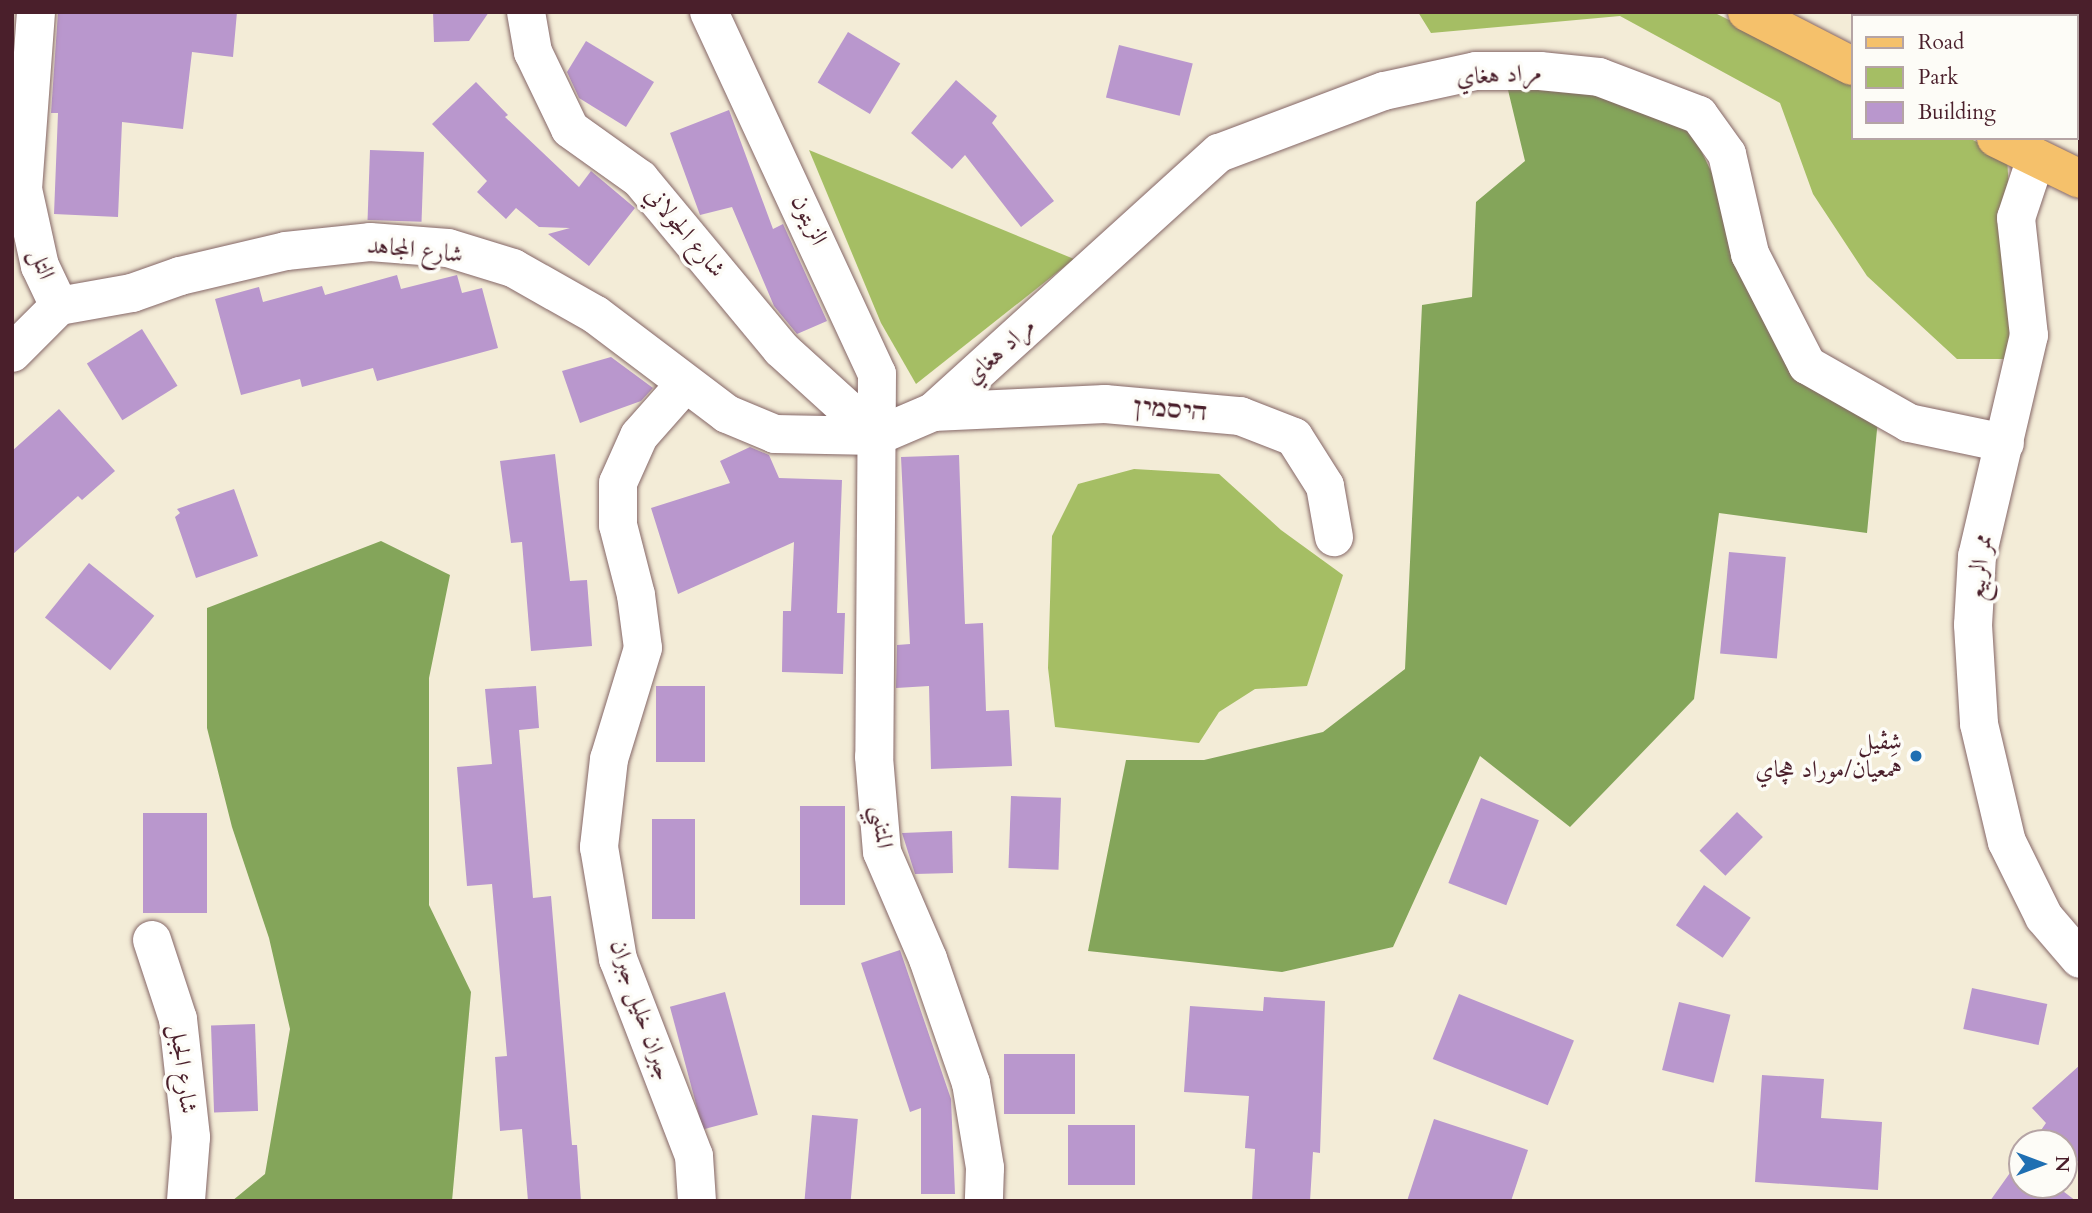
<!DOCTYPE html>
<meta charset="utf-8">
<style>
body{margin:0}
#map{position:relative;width:2092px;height:1213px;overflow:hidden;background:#f3ecd7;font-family:Cardo,Amiri,"Frank Ruhl Libre",serif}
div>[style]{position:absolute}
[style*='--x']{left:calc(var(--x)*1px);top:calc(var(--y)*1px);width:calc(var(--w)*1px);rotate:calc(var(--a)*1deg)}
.green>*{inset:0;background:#a5be64}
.forest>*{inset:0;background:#84a55a}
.building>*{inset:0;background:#b997cd;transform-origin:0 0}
.roads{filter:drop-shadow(0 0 2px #856767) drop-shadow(0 0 2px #856767)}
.minor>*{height:38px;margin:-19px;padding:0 19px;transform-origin:19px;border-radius:19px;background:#fff}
.major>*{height:38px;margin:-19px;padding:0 19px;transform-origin:19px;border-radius:19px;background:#f5c16b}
.dots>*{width:19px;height:19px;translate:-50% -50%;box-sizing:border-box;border:4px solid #fdfcf7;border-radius:50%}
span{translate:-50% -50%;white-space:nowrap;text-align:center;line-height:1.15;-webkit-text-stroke:7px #fdfcf7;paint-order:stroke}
.street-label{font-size:24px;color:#4a1f2b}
.poi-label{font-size:24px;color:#4a1f2b}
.right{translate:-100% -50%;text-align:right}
.frame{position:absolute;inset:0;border:14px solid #4a1f2b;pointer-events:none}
.legend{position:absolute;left:1851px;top:14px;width:228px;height:126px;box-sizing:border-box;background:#fdfcf7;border:2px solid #b5a4a5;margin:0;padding:9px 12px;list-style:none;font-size:21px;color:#4a1f2b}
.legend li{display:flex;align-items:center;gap:14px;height:35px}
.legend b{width:35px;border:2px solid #b5a4a5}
.north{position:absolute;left:2008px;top:1129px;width:70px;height:70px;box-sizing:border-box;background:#fdfcf7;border:2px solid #b5a4a5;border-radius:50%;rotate:90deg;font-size:19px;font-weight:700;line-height:28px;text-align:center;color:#4a1f2b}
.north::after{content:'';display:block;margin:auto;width:24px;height:32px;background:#1f6fb2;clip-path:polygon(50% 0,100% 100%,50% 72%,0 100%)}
</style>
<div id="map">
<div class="green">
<div style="clip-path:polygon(1418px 12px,1713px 12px,1852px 81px,1852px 138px,1969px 138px,2007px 157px,2019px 359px,1957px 359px,1867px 276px,1813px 194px,1780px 103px,1620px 16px,1431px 33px)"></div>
<div style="clip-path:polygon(809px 150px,1074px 259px,916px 384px,881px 323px)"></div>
<div style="clip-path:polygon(1134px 469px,1219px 474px,1281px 530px,1343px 575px,1307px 686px,1255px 689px,1219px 712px,1199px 743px,1055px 727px,1048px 668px,1052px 536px,1078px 484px)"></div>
</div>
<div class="forest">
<div style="clip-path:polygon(1508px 90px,1591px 90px,1682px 111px,1764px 281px,1826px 368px,1879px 409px,1867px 533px,1719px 513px,1694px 699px,1570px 827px,1480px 756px,1393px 947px,1282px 972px,1088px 951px,1126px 760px,1204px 760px,1323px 732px,1405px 669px,1422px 305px,1472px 297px,1476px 202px,1525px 161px)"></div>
<div style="clip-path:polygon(381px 541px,450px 575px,429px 678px,429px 905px,471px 992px,452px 1201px,232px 1201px,265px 1174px,290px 1029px,269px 938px,232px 827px,207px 728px,207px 608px)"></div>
</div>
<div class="building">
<div style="clip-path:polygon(58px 12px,237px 12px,233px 57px,192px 52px,183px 129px,122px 122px,118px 217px,54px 214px,58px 113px,51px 113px)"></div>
<div style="clip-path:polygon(433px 12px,489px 12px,469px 41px,434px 42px)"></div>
<div style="left:848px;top:32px;width:61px;height:59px;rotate:31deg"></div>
<div style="clip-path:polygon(586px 41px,654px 82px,626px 127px,579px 98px,567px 72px)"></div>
<div style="left:1119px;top:45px;width:76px;height:54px;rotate:14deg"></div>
<div style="clip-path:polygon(956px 80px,997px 116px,992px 123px,1054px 201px,1021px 227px,965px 155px,952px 169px,911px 133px)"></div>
<div style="clip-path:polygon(476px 82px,508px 115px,505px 117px,579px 187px,591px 171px,635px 208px,589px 266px,548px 234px,570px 228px,539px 227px,516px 208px,506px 219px,477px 192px,487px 181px,432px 124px)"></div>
<div style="clip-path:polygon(729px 110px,773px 229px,783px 224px,827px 321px,797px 334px,774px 306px,732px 207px,700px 215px,670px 133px)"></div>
<div style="left:370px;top:150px;width:54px;height:70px;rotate:2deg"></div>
<div style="clip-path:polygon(397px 275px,401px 289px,457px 275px,462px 293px,482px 288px,498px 348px,377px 381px,373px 368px,302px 387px,300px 379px,241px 395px,215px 299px,259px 287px,263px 302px,322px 286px,325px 295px)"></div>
<div style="left:142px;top:329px;width:67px;height:65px;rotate:58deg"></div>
<div style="clip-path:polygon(611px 357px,653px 388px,641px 401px,580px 423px,562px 371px)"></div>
<div style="clip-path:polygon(59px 409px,115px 471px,82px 500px,78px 496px,12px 555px,12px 451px)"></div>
<div style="clip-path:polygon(750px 447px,769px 455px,779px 478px,842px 480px,837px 613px,845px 613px,843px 674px,782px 672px,783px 611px,791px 611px,794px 542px,678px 594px,651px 508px,730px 483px,720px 461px)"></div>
<div style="clip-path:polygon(555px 454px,570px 581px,587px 580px,592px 646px,531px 651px,522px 542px,511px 543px,500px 461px)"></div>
<div style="clip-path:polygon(959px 455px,965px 624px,983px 623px,986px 711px,1009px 710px,1012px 766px,931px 769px,929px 686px,896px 688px,897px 645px,910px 644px,901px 457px)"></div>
<div style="clip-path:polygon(234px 489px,258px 556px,196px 578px,175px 517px,180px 513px,177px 509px)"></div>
<div style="left:1729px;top:552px;width:57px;height:102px;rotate:5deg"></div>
<div style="left:89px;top:563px;width:84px;height:70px;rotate:39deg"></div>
<div style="clip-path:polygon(536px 686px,539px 728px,519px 730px,533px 898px,551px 896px,572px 1145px,577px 1145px,581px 1201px,528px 1201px,522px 1129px,500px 1131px,495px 1057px,507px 1056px,492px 884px,467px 886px,457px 767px,492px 764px,485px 689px)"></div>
<div style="left:656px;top:686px;width:49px;height:76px"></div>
<div style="left:1011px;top:796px;width:50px;height:72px;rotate:2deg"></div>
<div style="left:1481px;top:798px;width:62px;height:91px;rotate:21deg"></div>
<div style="left:800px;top:806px;width:45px;height:99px"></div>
<div style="left:1737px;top:812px;width:36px;height:54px;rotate:44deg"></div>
<div style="left:143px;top:813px;width:64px;height:100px"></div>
<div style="left:652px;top:819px;width:43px;height:100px"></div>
<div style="clip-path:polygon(952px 831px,953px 873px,915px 874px,902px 833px)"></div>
<div style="left:1704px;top:885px;width:57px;height:49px;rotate:35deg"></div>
<div style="clip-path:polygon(900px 950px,951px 1099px,955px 1194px,921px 1194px,921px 1108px,910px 1112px,861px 963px)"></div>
<div style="left:1972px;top:988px;width:77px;height:42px;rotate:12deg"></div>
<div style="left:725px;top:992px;width:127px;height:57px;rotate:75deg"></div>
<div style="left:1459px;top:994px;width:124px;height:70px;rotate:22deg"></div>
<div style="clip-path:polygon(1264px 997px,1325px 1001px,1320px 1153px,1313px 1152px,1310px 1201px,1252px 1201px,1255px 1149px,1245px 1148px,1249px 1096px,1184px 1092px,1190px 1006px,1263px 1011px)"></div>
<div style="left:1679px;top:1002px;width:53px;height:70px;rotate:14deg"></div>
<div style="left:255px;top:1024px;width:87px;height:44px;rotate:88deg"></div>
<div style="left:1004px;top:1054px;width:71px;height:60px"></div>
<div style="clip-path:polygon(2080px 1065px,2080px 1159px,2064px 1173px,2064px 1143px,2032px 1143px,2046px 1123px,2032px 1108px)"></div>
<div style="clip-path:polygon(1762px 1075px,1824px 1079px,1821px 1118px,1882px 1122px,1878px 1190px,1755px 1182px)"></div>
<div style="left:812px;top:1115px;width:46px;height:86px;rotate:5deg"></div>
<div style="clip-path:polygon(1434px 1119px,1528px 1150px,1511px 1201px,1407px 1201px)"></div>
<div style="left:1068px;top:1125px;width:67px;height:60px"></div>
<div style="clip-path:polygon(2022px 1156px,2022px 1185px,2055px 1185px,2076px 1201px,1990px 1201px)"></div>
</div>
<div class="roads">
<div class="minor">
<div style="--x:36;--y:12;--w:177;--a:94.2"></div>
<div style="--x:23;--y:189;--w:79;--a:77.6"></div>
<div style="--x:40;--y:266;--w:44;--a:64.6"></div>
<div style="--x:526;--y:12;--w:41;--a:80.1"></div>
<div style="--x:533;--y:52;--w:85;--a:64.3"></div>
<div style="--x:570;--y:129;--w:86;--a:35.5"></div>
<div style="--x:640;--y:179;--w:221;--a:50.3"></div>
<div style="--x:781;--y:349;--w:130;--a:42.2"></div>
<div style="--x:709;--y:12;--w:399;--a:65.1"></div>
<div style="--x:877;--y:374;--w:383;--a:90.4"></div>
<div style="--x:874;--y:757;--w:95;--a:85.2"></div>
<div style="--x:882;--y:852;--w:116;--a:66.7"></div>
<div style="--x:928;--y:959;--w:131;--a:70.9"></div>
<div style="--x:971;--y:1083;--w:86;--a:80.6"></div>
<div style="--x:985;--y:1168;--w:33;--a:92"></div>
<div style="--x:2036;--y:158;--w:63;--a:108.4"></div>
<div style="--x:2016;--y:218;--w:118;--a:83.7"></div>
<div style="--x:2029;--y:335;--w:227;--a:103.2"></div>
<div style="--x:1977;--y:556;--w:69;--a:93.3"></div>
<div style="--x:1973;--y:625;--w:99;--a:86.5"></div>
<div style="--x:1979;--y:724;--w:121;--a:76.7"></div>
<div style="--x:2007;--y:842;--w:84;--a:63.7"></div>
<div style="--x:2044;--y:917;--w:55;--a:49.4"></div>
<div style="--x:12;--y:353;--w:66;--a:-45"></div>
<div style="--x:59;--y:306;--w:74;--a:-10.1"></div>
<div style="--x:132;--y:293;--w:51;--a:-19.5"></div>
<div style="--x:180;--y:276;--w:109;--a:-13.3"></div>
<div style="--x:286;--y:251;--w:84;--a:-6.1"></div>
<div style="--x:370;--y:242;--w:78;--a:4.4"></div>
<div style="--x:448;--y:248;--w:68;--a:17.1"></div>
<div style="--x:513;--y:268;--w:95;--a:29.5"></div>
<div style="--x:596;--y:315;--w:164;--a:37.1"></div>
<div style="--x:727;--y:414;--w:52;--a:22.6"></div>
<div style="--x:775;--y:434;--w:102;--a:1.1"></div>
<div style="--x:877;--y:436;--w:61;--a:-23.2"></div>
<div style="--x:933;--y:412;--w:386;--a:-42.2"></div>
<div style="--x:1219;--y:153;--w:176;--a:-20.6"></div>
<div style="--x:1384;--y:91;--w:94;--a:-12.3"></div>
<div style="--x:1476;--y:71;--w:64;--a:0"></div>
<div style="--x:1540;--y:71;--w:59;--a:5.8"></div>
<div style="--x:1599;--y:77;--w:107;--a:20.8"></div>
<div style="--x:1699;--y:115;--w:48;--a:54.3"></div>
<div style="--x:1727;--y:154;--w:103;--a:77"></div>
<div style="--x:1750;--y:254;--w:125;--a:62.8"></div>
<div style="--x:1807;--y:365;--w:117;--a:29.6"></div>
<div style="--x:1909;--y:423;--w:98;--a:11.8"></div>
<div style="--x:685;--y:384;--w:69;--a:131.5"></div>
<div style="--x:639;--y:436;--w:51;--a:114.1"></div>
<div style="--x:618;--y:483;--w:42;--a:90"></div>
<div style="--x:618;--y:525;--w:72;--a:75.6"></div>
<div style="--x:636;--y:595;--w:53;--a:82.5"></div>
<div style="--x:643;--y:648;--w:116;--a:107"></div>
<div style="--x:609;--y:759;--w:89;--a:96.5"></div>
<div style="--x:599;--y:847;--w:114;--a:80.4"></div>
<div style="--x:618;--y:959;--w:211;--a:68.9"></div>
<div style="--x:694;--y:1156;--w:45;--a:86.2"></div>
<div style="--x:933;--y:412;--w:172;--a:-2.7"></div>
<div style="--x:1105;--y:404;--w:136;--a:5.1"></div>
<div style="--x:1240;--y:416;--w:58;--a:21.3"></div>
<div style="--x:1294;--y:437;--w:58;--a:57.7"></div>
<div style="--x:1325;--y:486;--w:52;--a:80"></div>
<div style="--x:152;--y:940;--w:83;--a:71.8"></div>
<div style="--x:178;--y:1019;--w:119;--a:83.7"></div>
<div style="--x:191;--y:1137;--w:64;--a:94.5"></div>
</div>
<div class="major">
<div style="--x:1747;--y:12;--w:118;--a:27.2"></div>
<div style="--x:1996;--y:138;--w:93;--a:26"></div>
</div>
</div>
<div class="dots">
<div style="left:1916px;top:756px;background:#1f6fb2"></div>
</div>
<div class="street-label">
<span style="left:1499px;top:75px;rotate:-3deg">مراد هغاي</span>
<span style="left:809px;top:220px;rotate:65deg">الزيتون</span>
<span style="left:685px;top:232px;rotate:50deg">شارع الجولاني</span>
<span style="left:415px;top:250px;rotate:6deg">شارع المجاهد</span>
<span style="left:42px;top:264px;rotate:70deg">التل</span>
<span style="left:1000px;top:351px;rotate:-42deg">مراد هغاي</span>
<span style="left:1170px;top:410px;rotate:5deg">היסמין</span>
<span style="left:1980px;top:567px;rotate:-83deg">ممر الربيع</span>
<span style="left:882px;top:827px;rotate:83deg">المتنبي</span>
<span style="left:641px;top:1010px;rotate:71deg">جبران خليل جبران</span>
<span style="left:183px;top:1069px;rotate:83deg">شارع الجبل</span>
</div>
<div class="poi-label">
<span class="right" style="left:1902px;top:756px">شڤيل<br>هَمعيان/موراد هچاي</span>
</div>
<div class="frame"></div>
<ul class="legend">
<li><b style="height:9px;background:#f5c16b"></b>Road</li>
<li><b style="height:19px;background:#a5be64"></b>Park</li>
<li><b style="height:19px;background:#b997cd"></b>Building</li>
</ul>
<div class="north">N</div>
</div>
